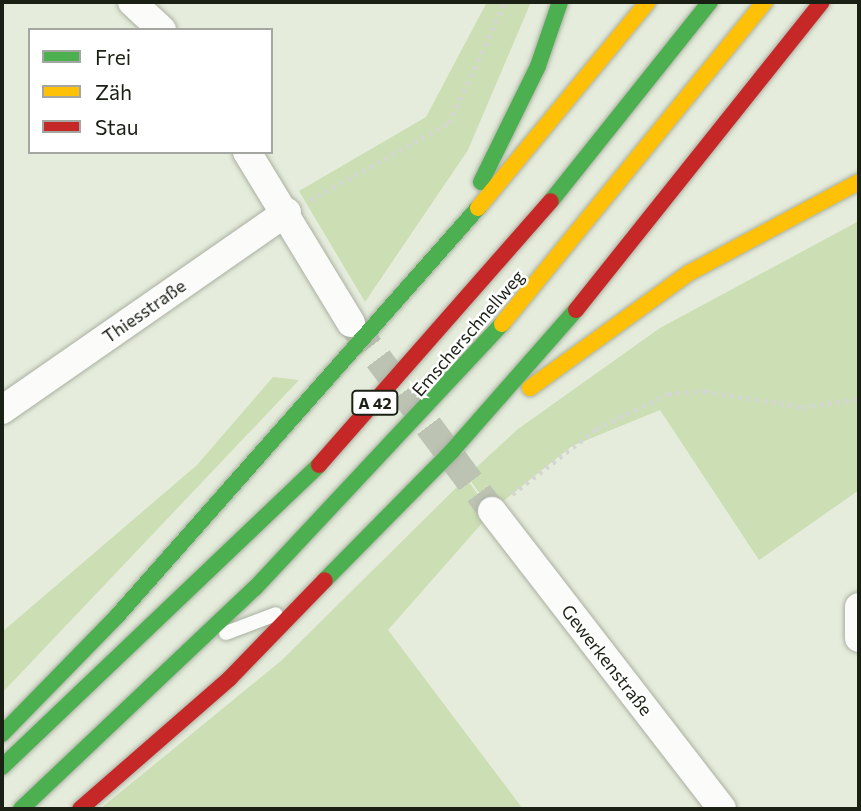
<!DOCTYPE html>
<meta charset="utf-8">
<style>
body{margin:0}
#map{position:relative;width:861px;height:811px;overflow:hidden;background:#e5ecdb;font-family:Commissioner,sans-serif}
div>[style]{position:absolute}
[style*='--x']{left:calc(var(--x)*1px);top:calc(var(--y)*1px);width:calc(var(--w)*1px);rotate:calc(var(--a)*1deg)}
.green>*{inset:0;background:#ccdeb3}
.street-tunnel>*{height:28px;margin-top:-14px;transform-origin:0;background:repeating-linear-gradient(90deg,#bdc3b3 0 28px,transparent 0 42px)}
.path>*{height:4.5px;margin-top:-2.25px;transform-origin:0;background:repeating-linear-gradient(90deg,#d4d6d1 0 3.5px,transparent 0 8.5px)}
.roads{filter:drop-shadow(0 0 2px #aab0a2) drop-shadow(0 0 2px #aab0a2)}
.lane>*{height:14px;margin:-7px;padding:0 7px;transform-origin:7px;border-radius:7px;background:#fbfcfa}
.street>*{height:28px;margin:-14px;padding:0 14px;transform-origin:14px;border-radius:14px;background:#fbfcfa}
.fast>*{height:16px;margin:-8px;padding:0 8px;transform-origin:8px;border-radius:8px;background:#4caf50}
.slow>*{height:16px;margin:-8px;padding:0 8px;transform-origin:8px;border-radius:8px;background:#ffc107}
.jam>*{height:16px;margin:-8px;padding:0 8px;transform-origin:8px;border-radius:8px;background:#c62828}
span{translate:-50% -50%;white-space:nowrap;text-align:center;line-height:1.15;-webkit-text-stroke:5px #fff;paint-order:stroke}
.shield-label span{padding:2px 5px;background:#fff;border:2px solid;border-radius:5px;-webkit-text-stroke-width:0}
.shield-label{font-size:16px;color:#1b2015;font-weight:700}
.street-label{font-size:18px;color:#1b2015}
.frame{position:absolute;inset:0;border:4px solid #1b2015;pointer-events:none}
.legend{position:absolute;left:28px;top:28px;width:245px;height:126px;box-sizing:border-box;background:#fff;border:2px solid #a4a6a1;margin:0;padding:9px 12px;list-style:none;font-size:21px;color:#1b2015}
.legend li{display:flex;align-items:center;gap:14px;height:35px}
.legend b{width:35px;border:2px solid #a4a6a1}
</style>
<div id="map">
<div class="green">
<div style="clip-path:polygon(487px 2px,531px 2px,468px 150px,365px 302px,299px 191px,426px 117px)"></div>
<div style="clip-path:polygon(859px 221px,859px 490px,759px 560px,660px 410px,572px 446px,492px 510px,467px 476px,518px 429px,660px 328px)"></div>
<div style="clip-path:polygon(273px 377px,299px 380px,2px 693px,2px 632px,197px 465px)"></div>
<div style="clip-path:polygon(466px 478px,491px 513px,388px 630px,523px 809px,100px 809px,282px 660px)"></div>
</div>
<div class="street-tunnel">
<div style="--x:353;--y:325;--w:232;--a:53.2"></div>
</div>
<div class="path">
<div style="--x:310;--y:200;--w:159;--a:-29"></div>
<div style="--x:449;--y:123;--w:133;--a:-65.2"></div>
<div style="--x:512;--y:494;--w:106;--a:-37.7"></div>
<div style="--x:596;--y:429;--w:80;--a:-25.9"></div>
<div style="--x:668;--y:394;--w:37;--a:-5"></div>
<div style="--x:705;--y:391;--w:99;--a:9.3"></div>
<div style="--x:803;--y:407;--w:57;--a:-8.1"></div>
</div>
<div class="roads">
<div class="lane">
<div style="--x:226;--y:633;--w:53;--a:-20.8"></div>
</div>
<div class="street">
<div style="--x:132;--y:2;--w:41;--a:43"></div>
<div style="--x:247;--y:152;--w:200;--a:58.7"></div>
<div style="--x:2;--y:410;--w:347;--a:-34.8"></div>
<div style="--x:492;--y:511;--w:376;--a:52.3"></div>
<div style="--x:859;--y:607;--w:31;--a:90"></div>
</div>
<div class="fast">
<div style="--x:481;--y:182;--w:129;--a:-63.8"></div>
<div style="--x:538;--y:66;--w:68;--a:-71"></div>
<div style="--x:551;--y:201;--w:255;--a:-51.4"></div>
<div style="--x:325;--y:580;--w:181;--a:-45.4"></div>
<div style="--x:452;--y:451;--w:188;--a:-48.7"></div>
<div style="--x:2;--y:734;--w:166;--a:-45.7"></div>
<div style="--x:118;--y:615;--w:543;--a:-48.51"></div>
<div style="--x:2;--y:767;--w:438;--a:-43.6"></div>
<div style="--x:21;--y:809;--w:322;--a:-43.4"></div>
<div style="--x:255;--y:588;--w:362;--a:-46.9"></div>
</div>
<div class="slow">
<div style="--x:478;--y:208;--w:267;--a:-50.5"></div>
<div style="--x:502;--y:324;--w:416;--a:-50.8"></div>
<div style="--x:530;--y:388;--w:196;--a:-35.9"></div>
<div style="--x:689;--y:273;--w:193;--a:-28.2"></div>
</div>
<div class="jam">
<div style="--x:576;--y:310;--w:394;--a:-51.4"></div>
<div style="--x:319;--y:465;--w:351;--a:-48.7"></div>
<div style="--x:80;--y:809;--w:199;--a:-41.1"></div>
<div style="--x:230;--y:678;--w:136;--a:-45.9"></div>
</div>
</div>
<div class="shield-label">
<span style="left:375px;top:403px">A 42</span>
</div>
<div class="street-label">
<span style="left:144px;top:311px;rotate:-35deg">Thiesstraße</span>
<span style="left:468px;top:333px;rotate:-49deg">Emscherschnellweg</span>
<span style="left:607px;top:660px;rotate:52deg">Gewerkenstraße</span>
</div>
<div class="frame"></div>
<ul class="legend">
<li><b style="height:9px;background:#4caf50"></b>Frei</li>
<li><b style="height:9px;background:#ffc107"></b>Zäh</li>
<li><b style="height:9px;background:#c62828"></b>Stau</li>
</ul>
</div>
